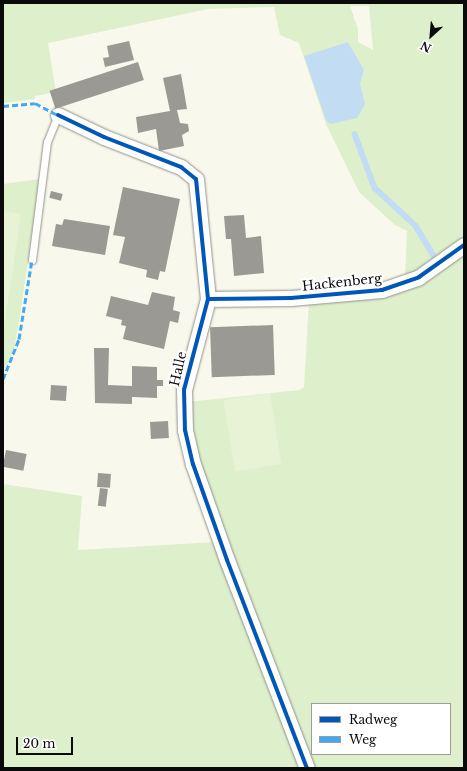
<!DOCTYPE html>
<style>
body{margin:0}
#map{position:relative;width:467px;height:771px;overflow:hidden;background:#f9f8ec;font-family:"Libre Baskerville",serif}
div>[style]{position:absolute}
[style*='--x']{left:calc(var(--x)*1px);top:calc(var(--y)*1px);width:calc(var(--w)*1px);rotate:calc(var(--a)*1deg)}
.green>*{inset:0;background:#deefcc}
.pitch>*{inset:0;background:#e8f3d5;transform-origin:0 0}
.water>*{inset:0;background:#c2ddf3}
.stream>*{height:5.5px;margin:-2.75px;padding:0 2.75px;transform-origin:2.75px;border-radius:2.75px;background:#c2ddf3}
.building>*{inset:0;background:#9b9993;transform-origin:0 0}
.roads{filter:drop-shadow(0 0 1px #92918c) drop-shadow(0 0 1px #92918c)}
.service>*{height:7px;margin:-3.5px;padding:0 3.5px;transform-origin:3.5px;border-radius:3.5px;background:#fefefc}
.minor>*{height:15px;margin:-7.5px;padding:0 7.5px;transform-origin:7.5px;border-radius:7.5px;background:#fefefc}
.quiet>*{height:3px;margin-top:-1.5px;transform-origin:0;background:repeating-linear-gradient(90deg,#3fa9f5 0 6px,transparent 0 9px)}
.cycleway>*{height:4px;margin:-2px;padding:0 2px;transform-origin:2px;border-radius:2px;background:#0057b8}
span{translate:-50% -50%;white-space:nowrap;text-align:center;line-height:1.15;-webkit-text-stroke:4px #fff;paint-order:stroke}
.street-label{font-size:13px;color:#0a0a0a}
.frame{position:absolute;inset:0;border:4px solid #0a0a0a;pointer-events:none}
.legend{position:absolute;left:311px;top:703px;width:140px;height:52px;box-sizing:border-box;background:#fff;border:1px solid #9d9d9d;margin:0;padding:5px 7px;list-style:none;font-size:12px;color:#0a0a0a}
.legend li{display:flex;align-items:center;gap:8px;height:20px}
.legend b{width:20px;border:1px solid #9d9d9d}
.north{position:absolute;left:411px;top:16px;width:40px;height:40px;-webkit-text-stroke:3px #fff;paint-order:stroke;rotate:206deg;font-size:11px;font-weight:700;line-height:16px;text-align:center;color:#0a0a0a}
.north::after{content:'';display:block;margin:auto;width:14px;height:18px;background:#0a0a0a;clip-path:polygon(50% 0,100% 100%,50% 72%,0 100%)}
.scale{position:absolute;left:16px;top:737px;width:57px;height:18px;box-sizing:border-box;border:2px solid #0a0a0a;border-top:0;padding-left:5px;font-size:12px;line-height:14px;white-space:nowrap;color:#0a0a0a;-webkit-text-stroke:3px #fff;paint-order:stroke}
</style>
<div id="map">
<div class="green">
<div style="clip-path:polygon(evenodd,3px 3px,464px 3px,464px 768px,311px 768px,194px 451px,188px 402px,299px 390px,304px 387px,309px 301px,405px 278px,407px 231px,395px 225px,359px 192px,326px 124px,299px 43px,280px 35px,274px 7px,208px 9px,48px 43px,56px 92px,35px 96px,35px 99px,3px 103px,3px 3px,350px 6px,369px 6px,373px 50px,358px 42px,358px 29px,350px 6px,3px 3px,312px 704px,450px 704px,450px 754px,312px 754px,312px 704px)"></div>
<div style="clip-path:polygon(40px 179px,19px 322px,14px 349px,3px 374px,3px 184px)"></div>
<div style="clip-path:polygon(3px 484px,82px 496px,78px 550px,216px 542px,303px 768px,3px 768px)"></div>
</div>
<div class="pitch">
<div style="clip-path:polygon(3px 211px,21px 214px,4px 328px,3px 328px)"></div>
<div style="left:270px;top:393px;width:72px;height:47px;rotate:81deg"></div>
</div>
<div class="water">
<div style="clip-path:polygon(348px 42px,364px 70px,360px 84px,365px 104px,357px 118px,330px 124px,326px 120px,304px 56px)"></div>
</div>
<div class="stream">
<div style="--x:355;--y:134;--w:58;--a:69.7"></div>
<div style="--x:375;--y:188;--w:56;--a:42.8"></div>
<div style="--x:416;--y:226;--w:37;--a:59"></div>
</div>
<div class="building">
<div style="clip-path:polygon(129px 41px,134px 60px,105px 67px,103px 58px,109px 57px,107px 46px)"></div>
<div style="left:138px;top:62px;width:19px;height:93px;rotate:72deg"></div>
<div style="clip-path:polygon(181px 74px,187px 109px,177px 110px,180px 123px,188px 124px,189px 131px,182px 135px,184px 146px,159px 151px,156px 129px,138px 133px,136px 117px,170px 111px,163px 78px)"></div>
<div style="clip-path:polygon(123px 187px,180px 199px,165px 272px,160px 271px,158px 280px,146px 277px,147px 270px,119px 263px,125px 237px,113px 235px)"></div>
<div style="left:51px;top:191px;width:12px;height:7px;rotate:14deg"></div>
<div style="clip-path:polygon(244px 215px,246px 238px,261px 236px,264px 273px,234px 276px,231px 239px,226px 239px,224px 216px)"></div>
<div style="clip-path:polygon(64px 219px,110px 226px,105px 255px,52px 246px,56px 224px,62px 225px)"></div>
<div style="clip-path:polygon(152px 292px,175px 297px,173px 310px,180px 312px,178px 323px,170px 321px,164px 349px,123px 339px,126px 326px,121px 325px,122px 320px,106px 316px,111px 296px,148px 305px)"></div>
<div style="left:273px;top:325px;width:50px;height:63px;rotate:88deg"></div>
<div style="clip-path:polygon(94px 348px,109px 348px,108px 385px,132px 386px,132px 366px,157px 367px,157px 380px,163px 380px,163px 386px,157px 386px,157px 398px,132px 397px,132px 404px,95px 403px)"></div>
<div style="left:51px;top:385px;width:16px;height:15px;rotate:4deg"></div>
<div style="left:168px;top:421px;width:17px;height:18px;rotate:87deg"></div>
<div style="left:6px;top:450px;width:21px;height:17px;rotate:11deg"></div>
<div style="left:98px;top:473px;width:13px;height:14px;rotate:4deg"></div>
<div style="left:100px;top:488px;width:8px;height:18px;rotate:7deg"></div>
</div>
<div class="roads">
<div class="service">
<div style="--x:32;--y:260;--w:119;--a:-82.8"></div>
<div style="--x:47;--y:142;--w:29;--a:-68"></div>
</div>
<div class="minor">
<div style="--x:58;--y:115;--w:51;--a:25.6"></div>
<div style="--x:104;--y:137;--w:83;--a:21.3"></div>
<div style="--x:181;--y:167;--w:19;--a:39"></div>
<div style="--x:196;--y:179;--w:121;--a:84.3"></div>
<div style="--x:208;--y:299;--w:94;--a:104.8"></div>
<div style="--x:184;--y:390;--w:40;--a:88.6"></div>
<div style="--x:185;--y:430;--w:35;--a:77"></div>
<div style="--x:193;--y:464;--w:102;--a:70.5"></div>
<div style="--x:227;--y:560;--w:223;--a:69"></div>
<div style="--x:208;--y:299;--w:83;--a:-0.7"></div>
<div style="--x:291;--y:298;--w:91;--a:-5"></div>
<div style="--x:382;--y:290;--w:39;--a:-19"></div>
<div style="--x:419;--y:277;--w:55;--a:-35.4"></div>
</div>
</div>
<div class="quiet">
<div style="--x:3;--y:106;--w:32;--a:-5"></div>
<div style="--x:35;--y:103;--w:26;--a:28"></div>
<div style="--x:3;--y:379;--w:43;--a:-68.2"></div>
<div style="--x:19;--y:339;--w:80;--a:-80.7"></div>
</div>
<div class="cycleway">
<div style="--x:58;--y:115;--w:51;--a:25.6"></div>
<div style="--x:104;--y:137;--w:83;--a:21.3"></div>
<div style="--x:181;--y:167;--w:19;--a:39"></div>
<div style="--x:196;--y:179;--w:121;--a:84.3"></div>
<div style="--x:208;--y:299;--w:94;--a:104.8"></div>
<div style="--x:184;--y:390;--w:40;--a:88.6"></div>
<div style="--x:185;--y:430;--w:35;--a:77"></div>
<div style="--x:193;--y:464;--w:102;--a:70.5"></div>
<div style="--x:227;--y:560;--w:223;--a:69"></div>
<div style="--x:208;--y:299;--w:83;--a:-0.7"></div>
<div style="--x:291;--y:298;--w:91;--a:-5"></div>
<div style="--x:382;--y:290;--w:39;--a:-19"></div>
<div style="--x:419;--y:277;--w:55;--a:-35.4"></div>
</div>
<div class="street-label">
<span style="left:342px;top:283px;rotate:-6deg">Hackenberg</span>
<span style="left:179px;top:369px;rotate:-77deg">Halle</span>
</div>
<div class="frame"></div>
<ul class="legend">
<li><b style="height:5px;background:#0057b8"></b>Radweg</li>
<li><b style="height:5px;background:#3fa9f5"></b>Weg</li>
</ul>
<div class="north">N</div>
<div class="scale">20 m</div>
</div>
